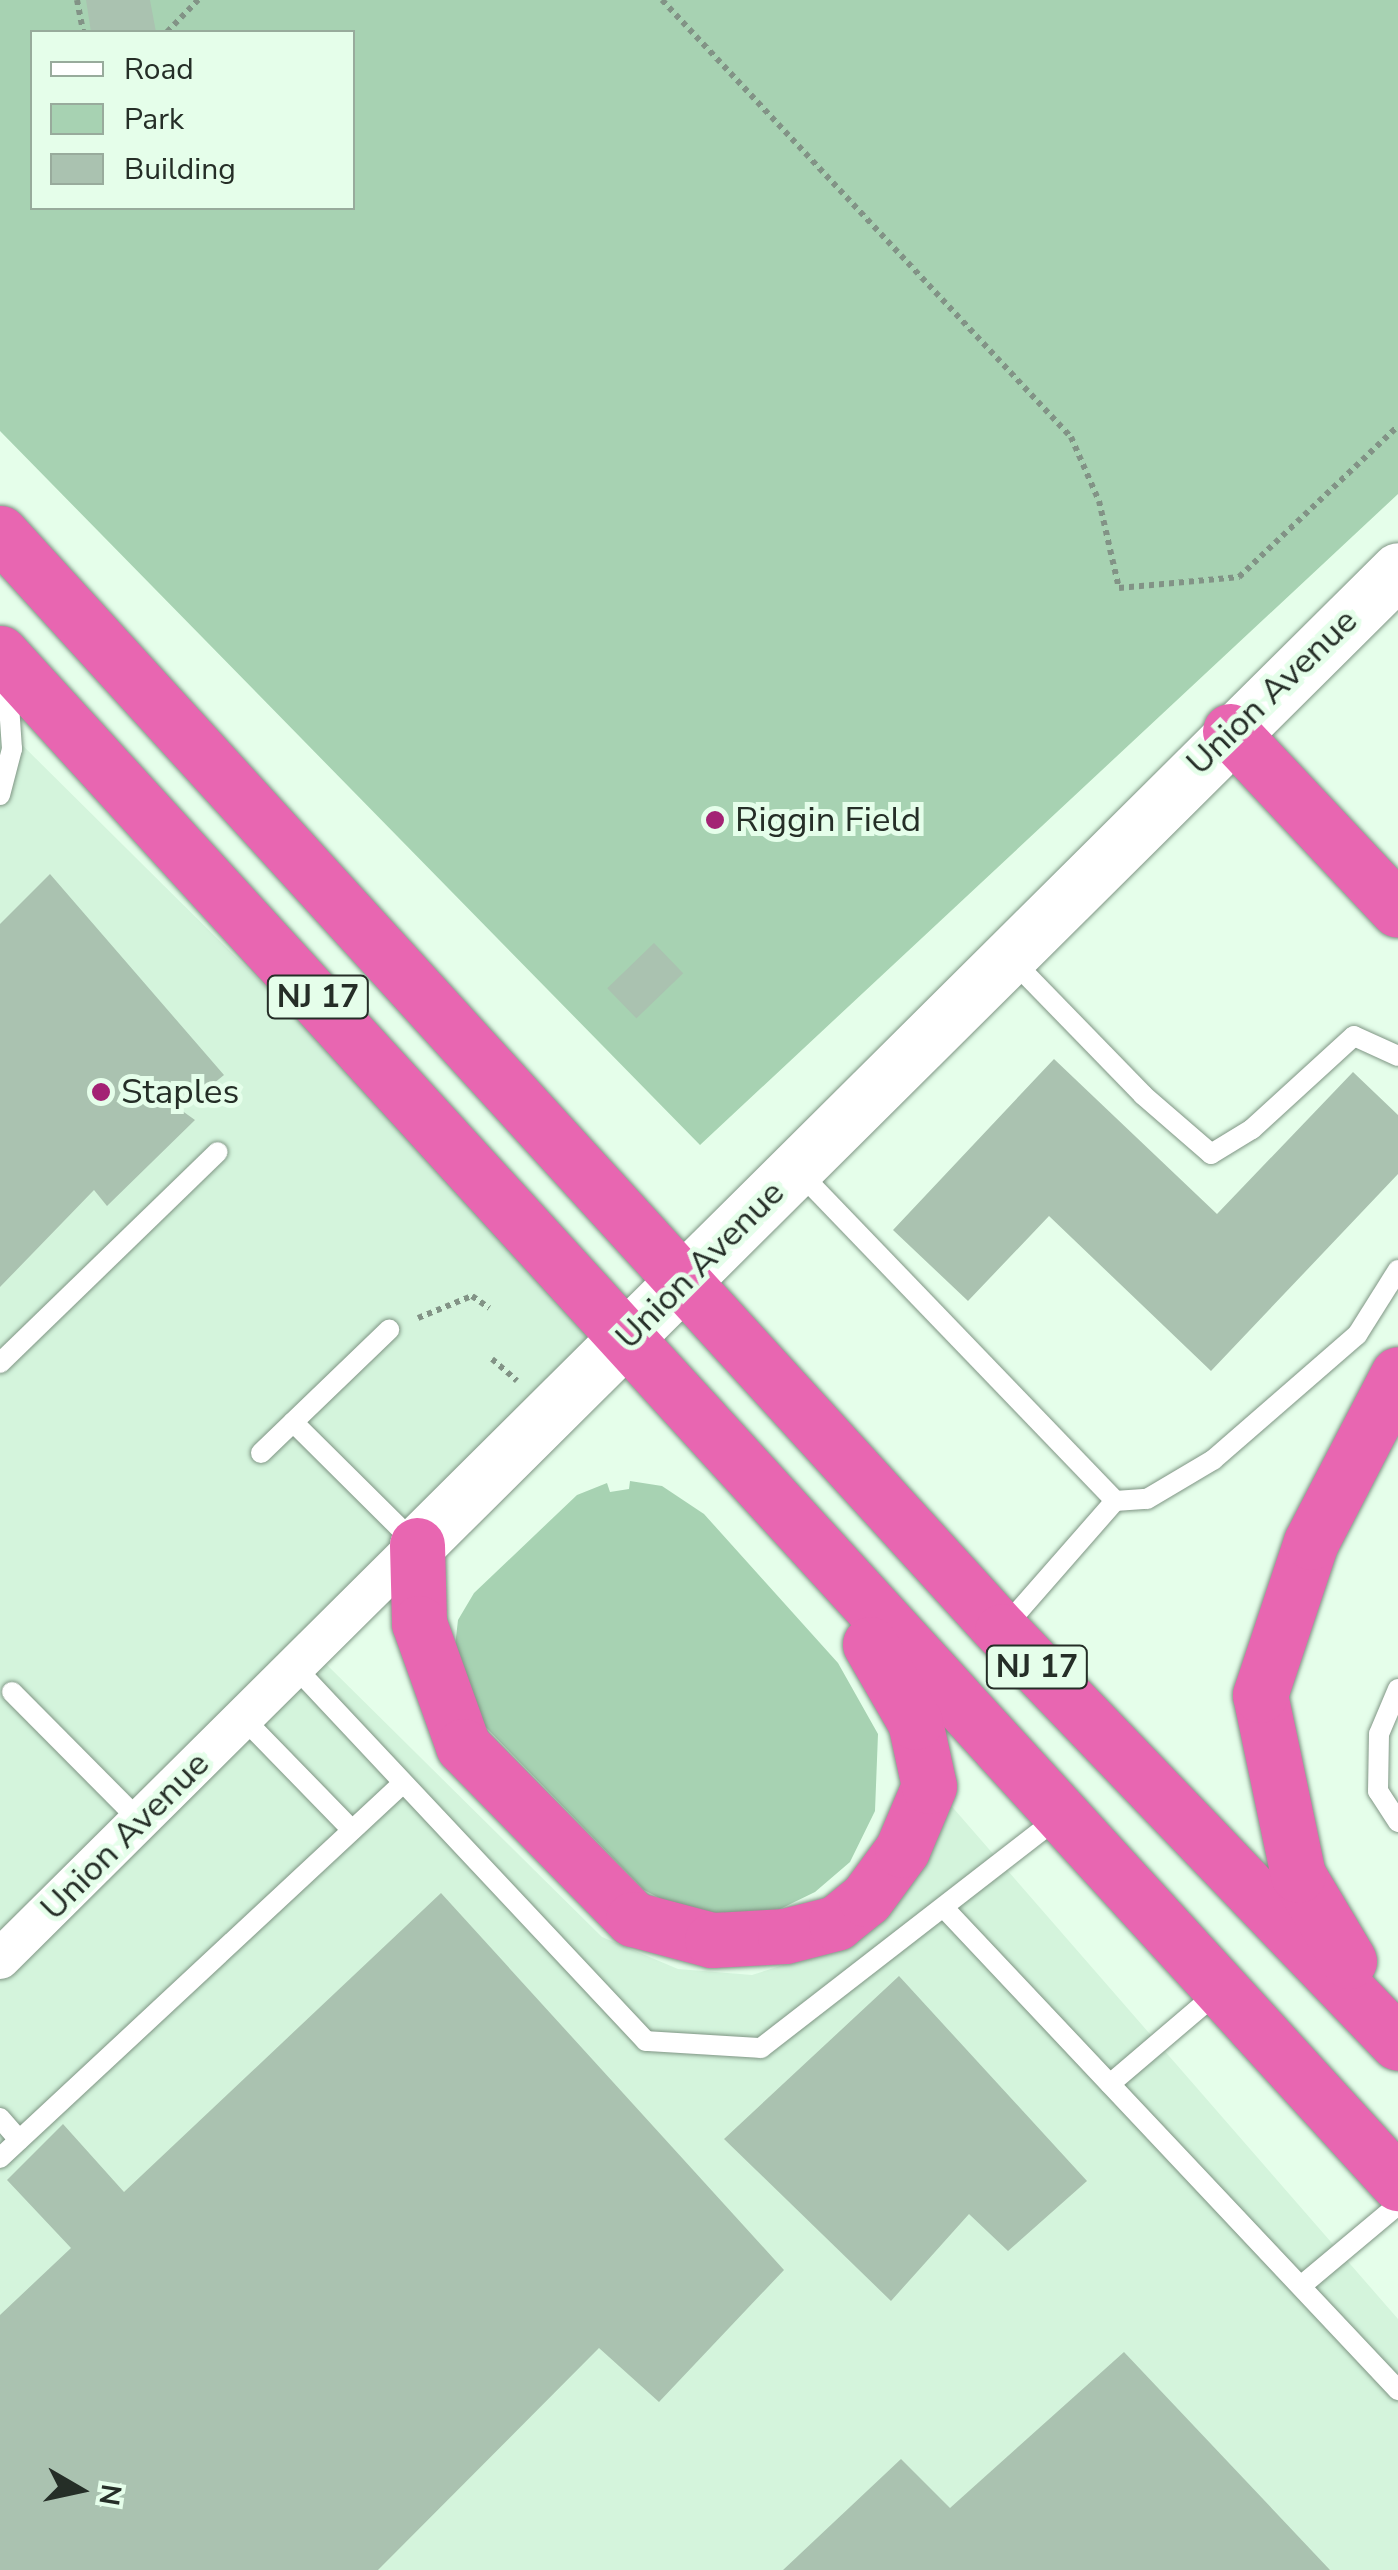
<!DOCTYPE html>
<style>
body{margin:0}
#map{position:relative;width:1398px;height:2570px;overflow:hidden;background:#e5feea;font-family:"Nunito Sans",sans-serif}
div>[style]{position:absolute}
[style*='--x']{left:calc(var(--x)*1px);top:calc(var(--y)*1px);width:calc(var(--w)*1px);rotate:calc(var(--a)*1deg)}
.built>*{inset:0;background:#d4f4dc}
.green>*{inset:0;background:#a7d2b2}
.building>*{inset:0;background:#aac2b0;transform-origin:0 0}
.path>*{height:6px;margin-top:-3px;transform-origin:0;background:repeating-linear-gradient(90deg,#829386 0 5px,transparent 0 10px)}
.roads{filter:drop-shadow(0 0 2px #7f9584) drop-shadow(0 0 2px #7f9584)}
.lane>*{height:20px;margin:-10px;padding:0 10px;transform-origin:10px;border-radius:10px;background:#fff}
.street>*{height:40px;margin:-20px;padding:0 20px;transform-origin:20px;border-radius:20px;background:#fff}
.secondary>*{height:55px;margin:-27.5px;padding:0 27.5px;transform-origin:27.5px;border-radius:27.5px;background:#fff}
.highway>*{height:55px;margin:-27.5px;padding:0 27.5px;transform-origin:27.5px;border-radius:27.5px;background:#e866b1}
.dots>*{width:28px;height:28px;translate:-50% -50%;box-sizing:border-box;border:5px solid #e5feea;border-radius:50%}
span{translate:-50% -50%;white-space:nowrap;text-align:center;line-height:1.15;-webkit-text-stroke:10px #e5feea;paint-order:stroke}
.shield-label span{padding:2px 8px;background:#e5feea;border:2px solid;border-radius:8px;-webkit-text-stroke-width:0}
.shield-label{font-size:32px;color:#252e27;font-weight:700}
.street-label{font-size:35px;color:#252e27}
.poi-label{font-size:35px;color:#252e27}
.left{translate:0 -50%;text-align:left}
.legend{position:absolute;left:30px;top:30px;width:325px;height:180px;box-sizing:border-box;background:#e5feea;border:2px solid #98ab9c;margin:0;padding:12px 18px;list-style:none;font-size:30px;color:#252e27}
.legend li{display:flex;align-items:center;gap:20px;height:50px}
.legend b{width:50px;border:2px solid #98ab9c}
.north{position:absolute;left:30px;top:2440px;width:100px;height:100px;-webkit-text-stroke:8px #e5feea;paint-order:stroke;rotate:99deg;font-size:28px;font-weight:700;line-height:40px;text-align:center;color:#252e27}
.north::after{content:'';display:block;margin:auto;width:35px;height:45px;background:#252e27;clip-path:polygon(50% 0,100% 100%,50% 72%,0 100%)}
</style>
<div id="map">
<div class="built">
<div style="clip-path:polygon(0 723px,623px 1341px,324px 1662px,602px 1937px,678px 1969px,752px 1975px,815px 1955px,941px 1794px,1398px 2319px,1398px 2570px,0 2570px)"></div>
</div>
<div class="green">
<div style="clip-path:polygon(evenodd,0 0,1398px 0,1398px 494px,700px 1145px,0 431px,0 0,32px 32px,352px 32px,352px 208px,32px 208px,32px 32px)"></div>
<div style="clip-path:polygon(630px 1481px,662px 1486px,704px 1514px,838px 1663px,878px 1734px,875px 1811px,850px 1862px,815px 1892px,774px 1912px,732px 1918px,673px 1905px,644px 1890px,478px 1719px,454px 1655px,458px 1620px,474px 1593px,577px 1495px,607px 1483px,610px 1492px,629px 1489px)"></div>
</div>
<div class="building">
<div style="clip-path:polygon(86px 0,150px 0,156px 32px,91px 32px)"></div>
<div style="clip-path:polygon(50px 874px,224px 1075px,181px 1110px,195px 1120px,107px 1206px,94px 1190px,0 1287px,0 924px)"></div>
<div style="left:654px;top:943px;width:42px;height:65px;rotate:46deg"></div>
<div style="clip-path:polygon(1054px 1059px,1217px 1214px,1353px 1072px,1398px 1115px,1398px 1174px,1211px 1371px,1049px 1216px,968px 1301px,893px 1230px)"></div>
<div style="clip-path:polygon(441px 1893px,784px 2270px,659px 2402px,599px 2348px,378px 2570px,0 2570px,0 2315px,71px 2248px,7px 2180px,63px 2124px,124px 2192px)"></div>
<div style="clip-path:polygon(899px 1976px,1087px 2181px,1008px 2251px,969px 2214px,891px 2301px,724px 2139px)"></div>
<div style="clip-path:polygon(1124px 2352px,1330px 2570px,783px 2570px,901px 2459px,950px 2508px)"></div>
</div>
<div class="path">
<div style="--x:77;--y:0;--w:33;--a:79"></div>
<div style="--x:662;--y:0;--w:599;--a:46.9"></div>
<div style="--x:1071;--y:437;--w:70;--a:66.4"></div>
<div style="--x:1099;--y:501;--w:89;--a:77.1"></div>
<div style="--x:1119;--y:588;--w:121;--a:-5.2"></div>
<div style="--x:1239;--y:577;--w:219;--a:-43.5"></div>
<div style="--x:167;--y:32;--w:45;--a:-45.9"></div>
<div style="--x:418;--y:1318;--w:58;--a:-22.2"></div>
<div style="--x:472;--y:1296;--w:21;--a:35"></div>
<div style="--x:492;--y:1359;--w:33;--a:41"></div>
</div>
<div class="roads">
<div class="lane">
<div style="--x:0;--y:795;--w:48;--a:-75.4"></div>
<div style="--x:12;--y:749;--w:73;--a:-93.9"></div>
<div style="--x:1009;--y:957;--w:192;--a:45.8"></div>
<div style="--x:1143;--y:1095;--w:90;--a:40.9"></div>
<div style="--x:1211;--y:1154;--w:48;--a:-31.4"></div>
<div style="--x:1252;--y:1129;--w:138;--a:-42.4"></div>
<div style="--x:1354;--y:1036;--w:48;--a:24.4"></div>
<div style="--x:796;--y:1169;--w:460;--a:46.1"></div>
<div style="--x:1115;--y:1501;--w:170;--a:131.2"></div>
<div style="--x:0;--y:1363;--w:303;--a:-44.1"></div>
<div style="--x:293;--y:1422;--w:173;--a:44.8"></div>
<div style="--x:261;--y:1453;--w:178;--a:-43.9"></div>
<div style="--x:1115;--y:1501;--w:32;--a:-4"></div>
<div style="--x:1147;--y:1499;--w:77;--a:-30.6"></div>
<div style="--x:1213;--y:1460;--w:191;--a:-41"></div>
<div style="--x:1357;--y:1335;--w:77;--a:-57.8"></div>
<div style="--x:295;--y:1667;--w:513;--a:46.82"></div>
<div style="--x:646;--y:2041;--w:115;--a:3.5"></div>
<div style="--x:761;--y:2048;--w:377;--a:-37.8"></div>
<div style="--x:1398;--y:1689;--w:49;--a:112.9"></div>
<div style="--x:1379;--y:1734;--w:57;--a:91"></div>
<div style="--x:1378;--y:1791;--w:37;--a:57"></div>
<div style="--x:12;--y:1692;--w:182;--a:45.2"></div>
<div style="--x:243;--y:1718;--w:156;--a:45.8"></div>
<div style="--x:945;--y:1909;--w:661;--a:46.72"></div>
<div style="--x:1110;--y:2084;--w:142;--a:-40.4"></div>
<div style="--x:0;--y:2118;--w:29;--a:49"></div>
<div style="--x:0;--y:2158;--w:550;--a:-42.94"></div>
<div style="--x:1301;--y:2286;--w:126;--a:-39.9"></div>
</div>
<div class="street">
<div style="--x:0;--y:1959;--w:588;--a:-44.79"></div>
</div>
<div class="secondary">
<div style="--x:417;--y:1545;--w:1383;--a:-44.82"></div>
</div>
<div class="highway">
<div style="--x:0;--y:533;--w:1486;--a:47.62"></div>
<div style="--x:1002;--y:1631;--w:571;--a:46.13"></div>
<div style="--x:0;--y:653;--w:2073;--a:47.58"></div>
<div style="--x:1230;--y:731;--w:245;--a:46.8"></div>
<div style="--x:417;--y:1545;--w:78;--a:88.5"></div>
<div style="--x:419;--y:1623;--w:131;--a:70.3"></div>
<div style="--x:463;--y:1746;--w:243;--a:45.5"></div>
<div style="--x:633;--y:1919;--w:82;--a:14.9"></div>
<div style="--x:712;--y:1940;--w:73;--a:-3.1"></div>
<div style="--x:785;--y:1936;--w:53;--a:-14.3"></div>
<div style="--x:836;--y:1923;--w:38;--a:-39"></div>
<div style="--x:866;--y:1899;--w:61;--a:-53.7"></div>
<div style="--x:902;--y:1850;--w:69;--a:-67.1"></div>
<div style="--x:929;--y:1786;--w:66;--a:-102.3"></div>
<div style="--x:915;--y:1722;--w:90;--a:-120"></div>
<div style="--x:1349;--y:1961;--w:100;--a:-120.7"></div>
<div style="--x:1298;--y:1875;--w:184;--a:-101.9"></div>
<div style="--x:1260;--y:1695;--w:161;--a:-71.6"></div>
<div style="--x:1311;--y:1542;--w:189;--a:-62.6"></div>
</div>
</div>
<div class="dots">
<div style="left:715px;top:820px;background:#a32374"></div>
<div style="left:101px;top:1092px;background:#a32374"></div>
</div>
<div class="shield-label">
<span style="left:318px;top:997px">NJ 17</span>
<span style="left:1037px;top:1667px">NJ 17</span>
</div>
<div class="street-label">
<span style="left:1272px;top:692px;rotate:-44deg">Union Avenue</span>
<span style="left:700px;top:1265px;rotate:-45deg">Union Avenue</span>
<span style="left:125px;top:1836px;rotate:-45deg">Union Avenue</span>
</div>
<div class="poi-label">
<span class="left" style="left:735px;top:820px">Riggin Field</span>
<span class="left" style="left:121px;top:1092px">Staples</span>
</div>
<ul class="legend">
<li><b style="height:12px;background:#fff"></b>Road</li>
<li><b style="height:28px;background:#a7d2b2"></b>Park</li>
<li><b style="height:28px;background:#aac2b0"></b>Building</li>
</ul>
<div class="north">N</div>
</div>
